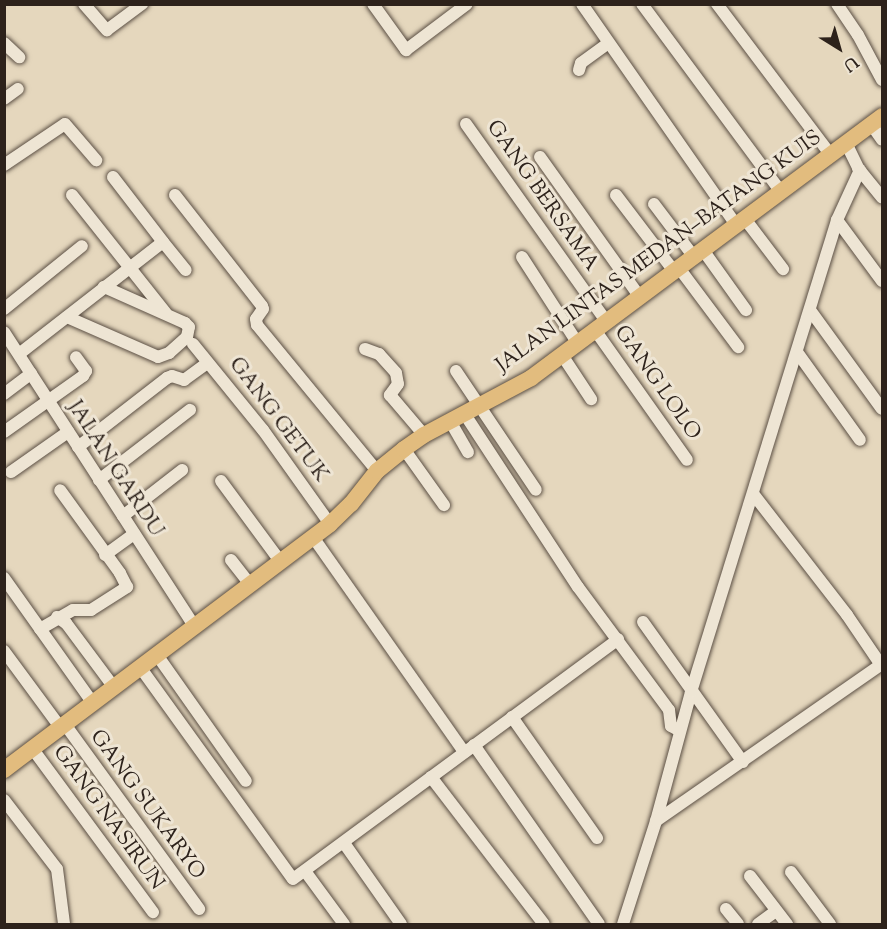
<!DOCTYPE html>
<meta charset="utf-8">
<style>
body{margin:0}
#map{position:relative;width:887px;height:929px;overflow:hidden;background:#e5d7bd;font-family:"Sorts Mill Goudy",serif}
div>[style]{position:absolute}
[style*='--x']{left:calc(var(--x)*1px);top:calc(var(--y)*1px);width:calc(var(--w)*1px);rotate:calc(var(--a)*1deg)}
.roads{filter:drop-shadow(0 0 2px #5b4f44) drop-shadow(0 0 2px #5b4f44)}
.minor>*{height:12px;margin:-6px;padding:0 6px;transform-origin:6px;border-radius:6px;background:#eee5d4}
.highway>*{height:16px;margin:-8px;padding:0 8px;transform-origin:8px;border-radius:8px;background:#e2bc7e}
span{translate:-50% -50%;white-space:nowrap;text-align:center;line-height:1.15;-webkit-text-stroke:6px #eee5d4;paint-order:stroke}
.street-label{font-size:21px;color:#2d221b}
.frame{position:absolute;inset:0;border:6px solid #2d221b;pointer-events:none}
.north{position:absolute;left:809px;top:18px;width:60px;height:60px;-webkit-text-stroke:4px #eee5d4;paint-order:stroke;rotate:143deg;font-size:16px;font-weight:700;line-height:24px;text-align:center;color:#2d221b}
.north::after{content:'';display:block;margin:auto;width:21px;height:27px;background:#2d221b;clip-path:polygon(50% 0,100% 100%,50% 72%,0 100%)}
</style>
<div id="map">
<div class="roads">
<div class="minor">
<div style="--x:84;--y:4;--w:35;--a:49"></div>
<div style="--x:107;--y:30;--w:44;--a:-36.6"></div>
<div style="--x:373;--y:4;--w:57;--a:54.3"></div>
<div style="--x:406;--y:50;--w:76;--a:-37"></div>
<div style="--x:582;--y:4;--w:269;--a:55.1"></div>
<div style="--x:642;--y:4;--w:234;--a:53.5"></div>
<div style="--x:717;--y:4;--w:188;--a:53"></div>
<div style="--x:837;--y:4;--w:37;--a:56"></div>
<div style="--x:858;--y:35;--w:51;--a:61.9"></div>
<div style="--x:4;--y:43;--w:21;--a:43"></div>
<div style="--x:579;--y:70;--w:7;--a:-74"></div>
<div style="--x:581;--y:63;--w:34;--a:-36"></div>
<div style="--x:4;--y:99;--w:17;--a:-36"></div>
<div style="--x:466;--y:124;--w:242;--a:54.6"></div>
<div style="--x:871;--y:124;--w:19;--a:55"></div>
<div style="--x:846;--y:143;--w:28;--a:64"></div>
<div style="--x:858;--y:168;--w:38;--a:51"></div>
<div style="--x:540;--y:157;--w:172;--a:54.5"></div>
<div style="--x:4;--y:165;--w:73;--a:-33.9"></div>
<div style="--x:65;--y:124;--w:48;--a:49.3"></div>
<div style="--x:113;--y:177;--w:82;--a:52.4"></div>
<div style="--x:72;--y:195;--w:151;--a:51.5"></div>
<div style="--x:175;--y:195;--w:141;--a:51.9"></div>
<div style="--x:262;--y:306;--w:3;--a:72"></div>
<div style="--x:263;--y:309;--w:12;--a:125"></div>
<div style="--x:256;--y:319;--w:6;--a:81"></div>
<div style="--x:257;--y:325;--w:189;--a:50.6"></div>
<div style="--x:616;--y:195;--w:96;--a:52.7"></div>
<div style="--x:654;--y:204;--w:66;--a:53"></div>
<div style="--x:745;--y:219;--w:63;--a:52.8"></div>
<div style="--x:837;--y:220;--w:76;--a:53.6"></div>
<div style="--x:703;--y:250;--w:74;--a:54.4"></div>
<div style="--x:522;--y:257;--w:103;--a:57.2"></div>
<div style="--x:679;--y:268;--w:99;--a:53.2"></div>
<div style="--x:4;--y:309;--w:100;--a:-38.9"></div>
<div style="--x:810;--y:310;--w:122;--a:54"></div>
<div style="--x:67;--y:317;--w:99;--a:23.7"></div>
<div style="--x:158;--y:357;--w:12;--a:-20"></div>
<div style="--x:169;--y:353;--w:24;--a:-42"></div>
<div style="--x:187;--y:337;--w:10;--a:-79"></div>
<div style="--x:189;--y:327;--w:6;--a:-135"></div>
<div style="--x:185;--y:323;--w:89;--a:-156"></div>
<div style="--x:595;--y:330;--w:159;--a:54.7"></div>
<div style="--x:4;--y:332;--w:350;--a:57.1"></div>
<div style="--x:193;--y:344;--w:111;--a:50.9"></div>
<div style="--x:263;--y:430;--w:115;--a:54.5"></div>
<div style="--x:365;--y:349;--w:15;--a:20"></div>
<div style="--x:379;--y:354;--w:25;--a:48"></div>
<div style="--x:396;--y:373;--w:11;--a:80"></div>
<div style="--x:398;--y:384;--w:14;--a:126"></div>
<div style="--x:390;--y:395;--w:52;--a:49.6"></div>
<div style="--x:797;--y:352;--w:108;--a:54.4"></div>
<div style="--x:19;--y:354;--w:182;--a:-37.9"></div>
<div style="--x:163;--y:242;--w:36;--a:51"></div>
<div style="--x:562;--y:355;--w:53;--a:56.6"></div>
<div style="--x:456;--y:371;--w:143;--a:56.1"></div>
<div style="--x:4;--y:394;--w:34;--a:-37"></div>
<div style="--x:464;--y:413;--w:208;--a:56.8"></div>
<div style="--x:578;--y:587;--w:153;--a:53.5"></div>
<div style="--x:669;--y:710;--w:16;--a:83"></div>
<div style="--x:671;--y:726;--w:10;--a:29"></div>
<div style="--x:450;--y:421;--w:36;--a:60"></div>
<div style="--x:4;--y:432;--w:97;--a:-35.3"></div>
<div style="--x:83;--y:376;--w:6;--a:-59"></div>
<div style="--x:86;--y:371;--w:17;--a:-126"></div>
<div style="--x:78;--y:447;--w:113;--a:-37.8"></div>
<div style="--x:167;--y:378;--w:5;--a:-22"></div>
<div style="--x:172;--y:376;--w:13;--a:18"></div>
<div style="--x:184;--y:380;--w:29;--a:-36"></div>
<div style="--x:404;--y:449;--w:69;--a:54.5"></div>
<div style="--x:11;--y:472;--w:70;--a:-35.1"></div>
<div style="--x:99;--y:480;--w:115;--a:-37.6"></div>
<div style="--x:221;--y:481;--w:99;--a:53.6"></div>
<div style="--x:754;--y:495;--w:152;--a:52.2"></div>
<div style="--x:847;--y:615;--w:60;--a:55.8"></div>
<div style="--x:123;--y:516;--w:75;--a:-37.9"></div>
<div style="--x:313;--y:537;--w:263;--a:54.9"></div>
<div style="--x:105;--y:555;--w:36;--a:-36"></div>
<div style="--x:231;--y:560;--w:31;--a:52"></div>
<div style="--x:4;--y:578;--w:152;--a:54.6"></div>
<div style="--x:57;--y:617;--w:11;--a:34"></div>
<div style="--x:66;--y:623;--w:79;--a:53.3"></div>
<div style="--x:643;--y:622;--w:172;--a:54.5"></div>
<div style="--x:40;--y:629;--w:38;--a:-30"></div>
<div style="--x:73;--y:610;--w:18;--a:0"></div>
<div style="--x:91;--y:610;--w:43;--a:-32.6"></div>
<div style="--x:127;--y:587;--w:16;--a:-117"></div>
<div style="--x:120;--y:573;--w:102;--a:-125.9"></div>
<div style="--x:4;--y:651;--w:94;--a:53.6"></div>
<div style="--x:157;--y:655;--w:154;--a:54.8"></div>
<div style="--x:140;--y:667;--w:261;--a:54.2"></div>
<div style="--x:293;--y:879;--w:404;--a:-36.4"></div>
<div style="--x:512;--y:717;--w:148;--a:54.9"></div>
<div style="--x:64;--y:723;--w:230;--a:54"></div>
<div style="--x:474;--y:745;--w:218;--a:55.1"></div>
<div style="--x:32;--y:748;--w:204;--a:53.6"></div>
<div style="--x:431;--y:777;--w:185;--a:52.5"></div>
<div style="--x:4;--y:800;--w:87;--a:52.5"></div>
<div style="--x:57;--y:869;--w:55;--a:82.7"></div>
<div style="--x:656;--y:821;--w:134;--a:-74.8"></div>
<div style="--x:691;--y:692;--w:494;--a:-72.8"></div>
<div style="--x:837;--y:220;--w:55;--a:-65.3"></div>
<div style="--x:344;--y:843;--w:99;--a:54.9"></div>
<div style="--x:305;--y:871;--w:66;--a:53.7"></div>
<div style="--x:791;--y:872;--w:65;--a:53.1"></div>
<div style="--x:750;--y:876;--w:61;--a:52.4"></div>
<div style="--x:726;--y:909;--w:19;--a:51"></div>
<div style="--x:623;--y:924;--w:108;--a:-72.2"></div>
<div style="--x:656;--y:821;--w:275;--a:-34.8"></div>
<div style="--x:758;--y:924;--w:22;--a:-36"></div>
</div>
<div class="highway">
<div style="--x:4;--y:770;--w:408;--a:-37"></div>
<div style="--x:330;--y:524;--w:29;--a:-44"></div>
<div style="--x:351;--y:504;--w:42;--a:-51.8"></div>
<div style="--x:377;--y:471;--w:35;--a:-39"></div>
<div style="--x:404;--y:449;--w:24;--a:-35"></div>
<div style="--x:424;--y:435;--w:121;--a:-28"></div>
<div style="--x:531;--y:378;--w:438;--a:-36.7"></div>
</div>
</div>
<div class="street-label">
<span style="left:542px;top:196px;rotate:55deg">GANG BERSAMA</span>
<span style="left:659px;top:252px;rotate:-36deg">JALAN LINTAS MEDAN–BATANG KUIS</span>
<span style="left:657px;top:383px;rotate:55deg">GANG LOLO</span>
<span style="left:278px;top:420px;rotate:53deg">GANG GETUK</span>
<span style="left:115px;top:469px;rotate:57deg">JALAN GARDU</span>
<span style="left:147px;top:805px;rotate:54deg">GANG SUKARYO</span>
<span style="left:108px;top:818px;rotate:54deg">GANG NASIRUN</span>
</div>
<div class="frame"></div>
<div class="north">U</div>
</div>
